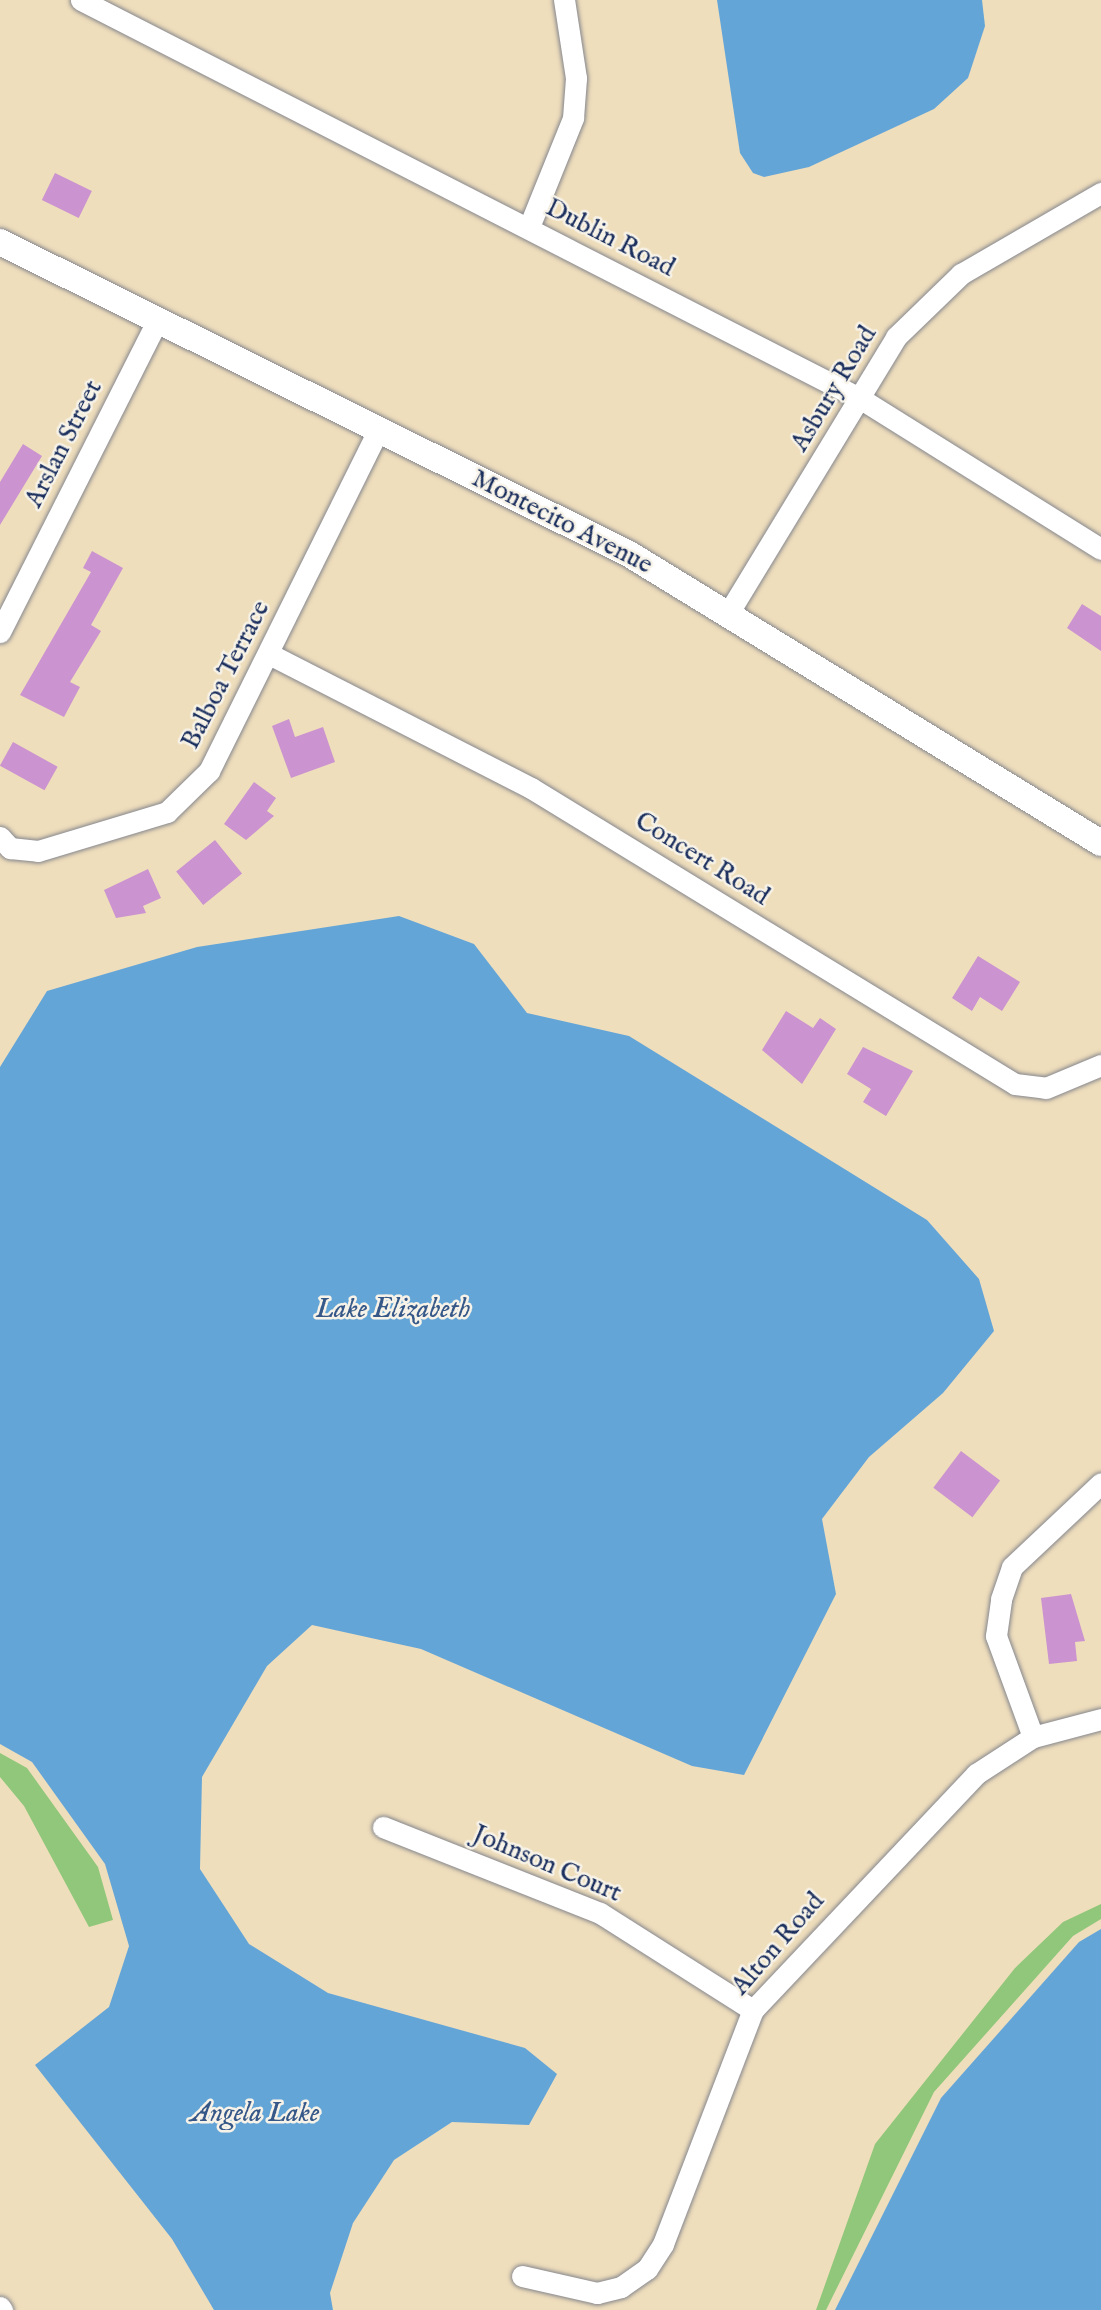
<!DOCTYPE html>
<style>
body{margin:0}
#map{position:relative;width:1101px;height:2310px;overflow:hidden;background:#efdebc;font-family:"IM FELL English",serif}
div>[style]{position:absolute}
[style*='--x']{left:calc(var(--x)*1px);top:calc(var(--y)*1px);width:calc(var(--w)*1px);rotate:calc(var(--a)*1deg)}
.green>*{inset:0;background:#90c77a}
.water>*{inset:0;background:#64a5d8}
.building>*{inset:0;background:#cb93cf;transform-origin:0 0}
.roads{filter:drop-shadow(0 0 2px #85868d) drop-shadow(0 0 2px #85868d)}
.minor>*{height:21px;margin:-10.5px;padding:0 10.5px;transform-origin:10.5px;border-radius:10.5px;background:#fff}
.tertiary>*{height:26px;margin:-13px;padding:0 13px;transform-origin:13px;border-radius:13px;background:#fff}
span{translate:-50% -50%;white-space:nowrap;text-align:center;line-height:1.15;-webkit-text-stroke:5px #f7f3e8;paint-order:stroke}
.street-label{font-size:26px;color:#1b2f5e}
.water-label{font-size:28px;color:#355889;font-style:italic}
</style>
<div id="map">
<div class="green">
<div style="clip-path:polygon(0 1753px,27px 1768px,98px 1867px,113px 1920px,89px 1927px,24px 1806px,0 1777px)"></div>
<div style="clip-path:polygon(1101px 1904px,1101px 1919px,1073px 1936px,934px 2092px,826px 2310px,816px 2310px,875px 2144px,1015px 1968px,1063px 1922px)"></div>
</div>
<div class="water">
<div style="clip-path:polygon(717px 0,982px 0,985px 26px,968px 78px,934px 109px,809px 167px,764px 177px,753px 173px,740px 153px)"></div>
<div style="clip-path:polygon(399px 916px,474px 944px,527px 1013px,629px 1036px,927px 1220px,979px 1279px,994px 1331px,943px 1393px,869px 1457px,822px 1519px,836px 1594px,744px 1775px,692px 1766px,421px 1649px,312px 1625px,267px 1666px,202px 1777px,200px 1869px,249px 1944px,328px 1993px,525px 2048px,557px 2074px,529px 2125px,452px 2122px,394px 2160px,353px 2223px,330px 2293px,333px 2310px,214px 2310px,172px 2239px,35px 2065px,109px 2007px,129px 1946px,105px 1864px,32px 1762px,0 1744px,0 1067px,47px 991px,197px 947px)"></div>
<div style="clip-path:polygon(1101px 1929px,1101px 2310px,835px 2310px,941px 2098px,1079px 1942px)"></div>
</div>
<div class="building">
<div style="left:55px;top:173px;width:41px;height:30px;rotate:26deg"></div>
<div style="clip-path:polygon(23px 444px,42px 456px,0 525px,0 482px)"></div>
<div style="clip-path:polygon(92px 551px,123px 568px,91px 625px,101px 631px,70px 682px,80px 687px,64px 717px,20px 695px,91px 572px,83px 568px)"></div>
<div style="clip-path:polygon(1082px 604px,1101px 616px,1101px 651px,1067px 628px)"></div>
<div style="clip-path:polygon(289px 719px,295px 737px,323px 727px,335px 762px,291px 778px,272px 726px)"></div>
<div style="left:13px;top:742px;width:51px;height:27px;rotate:29deg"></div>
<div style="clip-path:polygon(254px 782px,276px 798px,267px 811px,274px 816px,246px 840px,224px 824px)"></div>
<div style="left:215px;top:840px;width:43px;height:50px;rotate:51deg"></div>
<div style="clip-path:polygon(148px 869px,161px 898px,143px 906px,146px 913px,116px 918px,104px 890px)"></div>
<div style="clip-path:polygon(978px 956px,1020px 982px,1002px 1011px,980px 997px,972px 1011px,952px 998px)"></div>
<div style="clip-path:polygon(786px 1011px,813px 1028px,820px 1018px,836px 1029px,802px 1084px,762px 1050px)"></div>
<div style="clip-path:polygon(863px 1047px,913px 1071px,886px 1116px,863px 1102px,871px 1089px,847px 1074px)"></div>
<div style="left:961px;top:1451px;width:49px;height:46px;rotate:37deg"></div>
<div style="clip-path:polygon(1071px 1594px,1085px 1641px,1075px 1642px,1077px 1661px,1049px 1664px,1041px 1598px)"></div>
</div>
<div class="roads">
<div class="minor">
<div style="--x:81;--y:0;--w:876;--a:27.09"></div>
<div style="--x:861;--y:399;--w:283;--a:32"></div>
<div style="--x:529;--y:227;--w:118;--a:-68"></div>
<div style="--x:573;--y:118;--w:40;--a:-85.7"></div>
<div style="--x:576;--y:78;--w:79;--a:-98.7"></div>
<div style="--x:729;--y:612;--w:322;--a:-58.7"></div>
<div style="--x:896;--y:337;--w:91;--a:-44.1"></div>
<div style="--x:961;--y:274;--w:162;--a:-30.1"></div>
<div style="--x:0;--y:632;--w:351;--a:-63.2"></div>
<div style="--x:269;--y:654;--w:294;--a:27.1"></div>
<div style="--x:531;--y:788;--w:567;--a:31.45"></div>
<div style="--x:1015;--y:1084;--w:31;--a:7"></div>
<div style="--x:1046;--y:1088;--w:60;--a:-22.7"></div>
<div style="--x:0;--y:837;--w:15;--a:48"></div>
<div style="--x:10;--y:848;--w:28;--a:6"></div>
<div style="--x:38;--y:851;--w:135;--a:-16.8"></div>
<div style="--x:167;--y:812;--w:59;--a:-44.3"></div>
<div style="--x:209;--y:771;--w:381;--a:-63.6"></div>
<div style="--x:1033;--y:1737;--w:108;--a:-110.1"></div>
<div style="--x:996;--y:1636;--w:37;--a:-82"></div>
<div style="--x:1001;--y:1599;--w:34;--a:-71"></div>
<div style="--x:1012;--y:1567;--w:122;--a:-43.3"></div>
<div style="--x:383;--y:1827;--w:233;--a:21.6"></div>
<div style="--x:600;--y:1913;--w:181;--a:32.4"></div>
<div style="--x:522;--y:2276;--w:77;--a:12.8"></div>
<div style="--x:597;--y:2293;--w:25;--a:-14"></div>
<div style="--x:621;--y:2287;--w:32;--a:-35"></div>
<div style="--x:647;--y:2269;--w:30;--a:-57"></div>
<div style="--x:663;--y:2244;--w:251;--a:-69"></div>
<div style="--x:753;--y:2010;--w:325;--a:-46.6"></div>
<div style="--x:976;--y:1774;--w:68;--a:-33"></div>
<div style="--x:1033;--y:1737;--w:70;--a:-14.8"></div>
<div style="--x:0;--y:2307;--w:4;--a:56"></div>
</div>
<div class="tertiary">
<div style="--x:0;--y:242;--w:702;--a:26.38"></div>
<div style="--x:629;--y:554;--w:553;--a:31.48"></div>
</div>
</div>
<div class="street-label">
<span style="left:610px;top:238px;rotate:27deg">Dublin Road</span>
<span style="left:834px;top:389px;rotate:-59deg">Asbury Road</span>
<span style="left:64px;top:444px;rotate:-63deg">Arslan Street</span>
<span style="left:562px;top:522px;rotate:27deg">Montecito Avenue</span>
<span style="left:226px;top:675px;rotate:-63deg">Balboa Terrace</span>
<span style="left:702px;top:859px;rotate:32deg">Concert Road</span>
<span style="left:547px;top:1864px;rotate:23deg">Johnson Court</span>
<span style="left:778px;top:1944px;rotate:-49deg">Alton Road</span>
</div>
<div class="water-label">
<span style="left:393px;top:1310px">Lake Elizabeth</span>
<span style="left:255px;top:2114px">Angela Lake</span>
</div>
</div>
